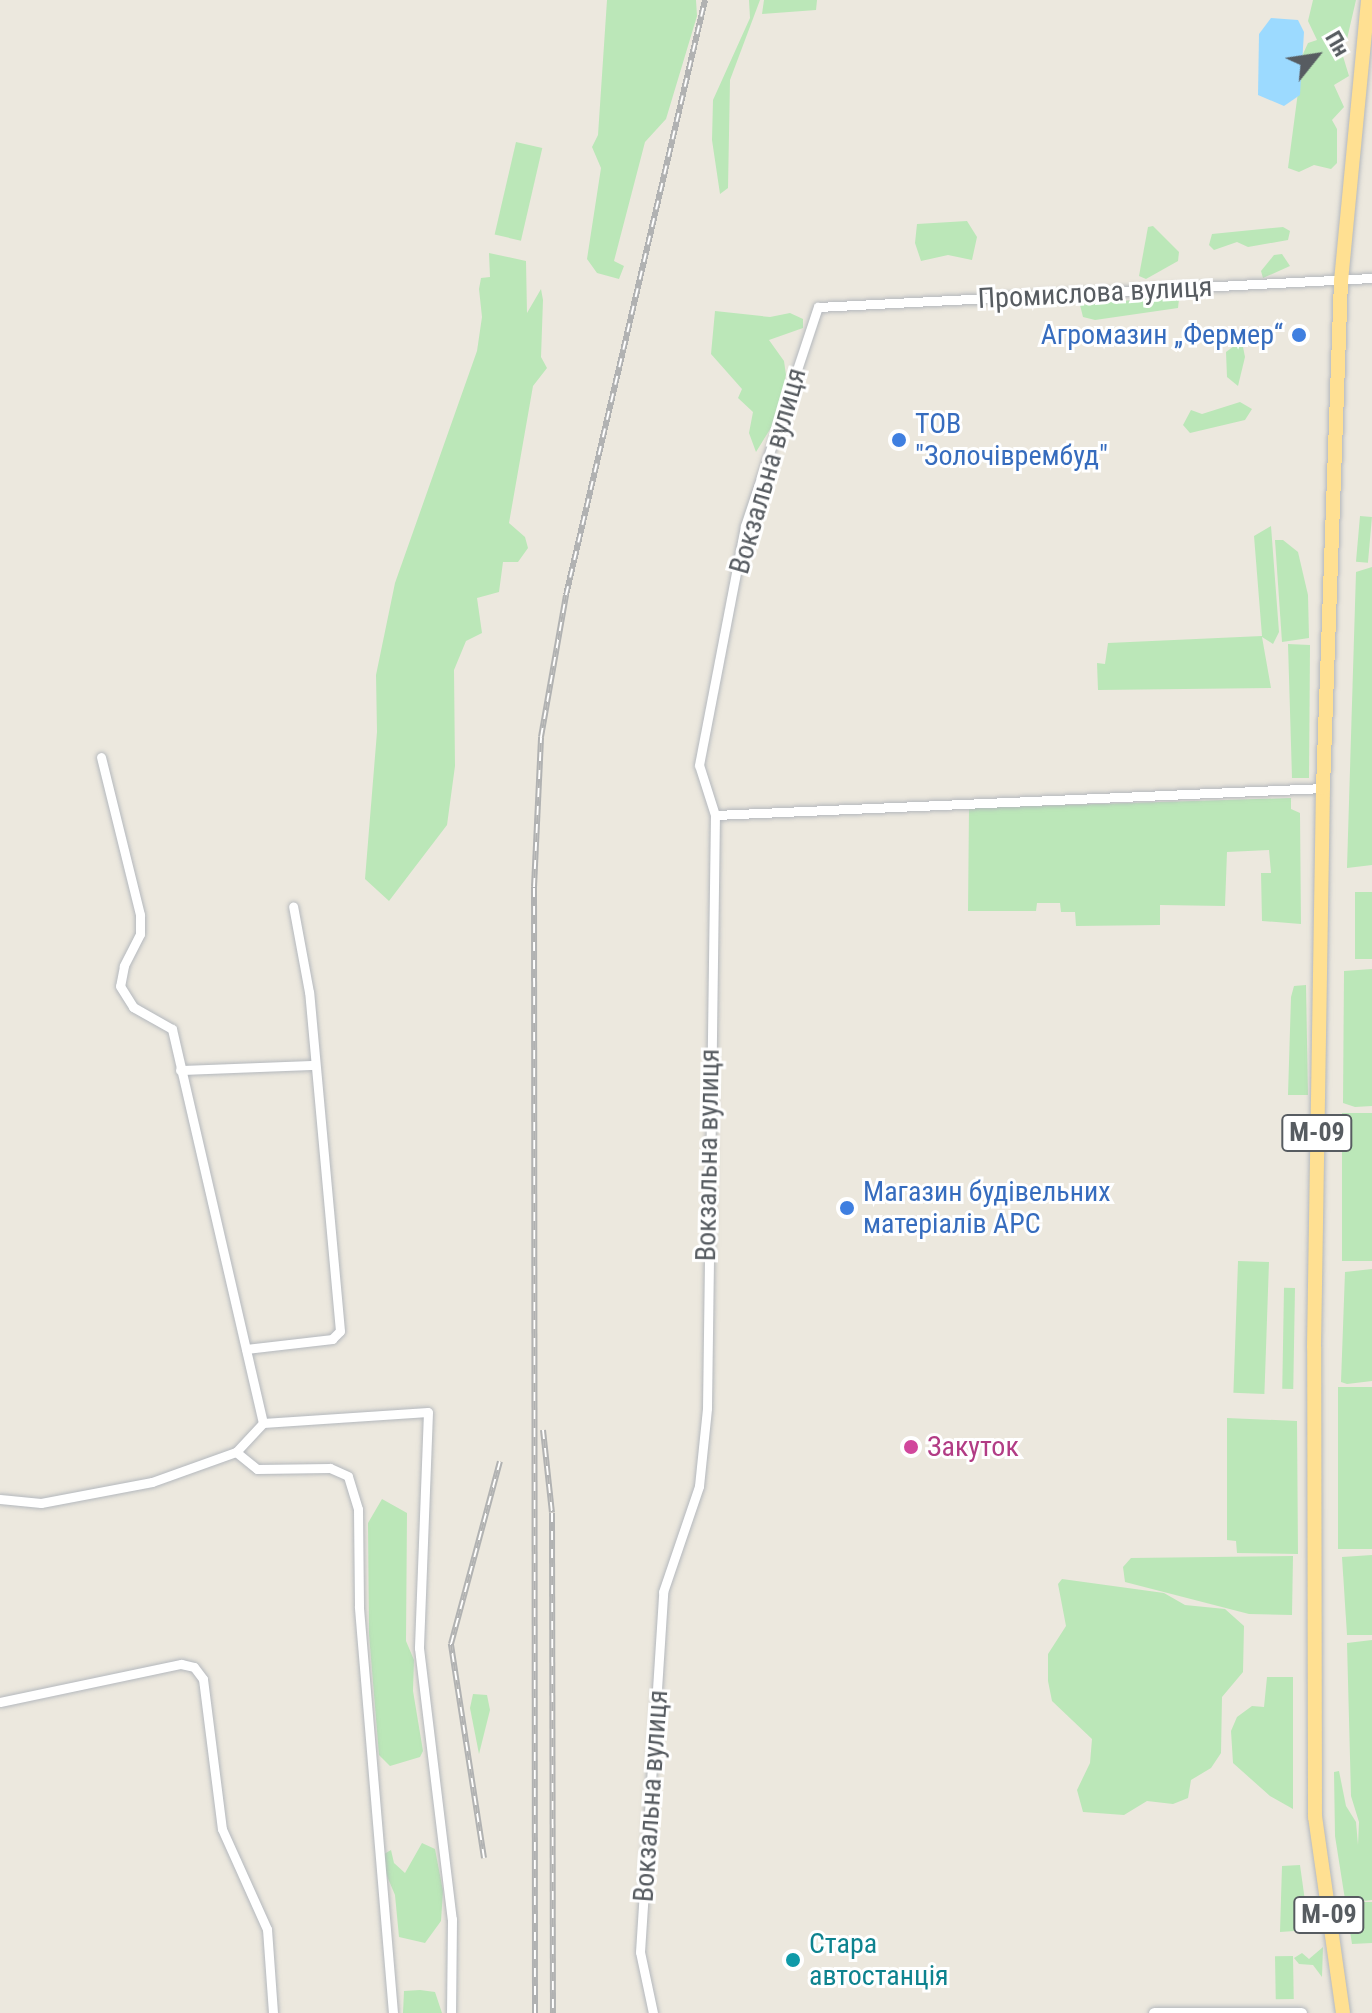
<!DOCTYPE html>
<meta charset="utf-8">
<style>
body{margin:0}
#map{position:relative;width:1372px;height:2013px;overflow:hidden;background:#ece8de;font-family:"Roboto Condensed",sans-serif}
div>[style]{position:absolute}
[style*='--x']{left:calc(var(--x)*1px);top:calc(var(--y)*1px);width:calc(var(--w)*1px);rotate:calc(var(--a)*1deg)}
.green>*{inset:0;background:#bbe7b8;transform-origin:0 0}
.water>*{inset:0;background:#9cdaff}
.roads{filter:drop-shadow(0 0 2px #b4b8bd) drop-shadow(0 0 2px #b4b8bd)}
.minor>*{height:9px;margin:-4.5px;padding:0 4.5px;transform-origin:4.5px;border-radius:4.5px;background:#fff}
.tertiary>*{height:11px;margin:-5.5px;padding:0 5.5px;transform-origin:5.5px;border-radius:5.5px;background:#fff}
.trunk>*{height:14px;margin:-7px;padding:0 7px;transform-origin:7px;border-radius:7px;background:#ffe092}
.rail>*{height:6px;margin-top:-3px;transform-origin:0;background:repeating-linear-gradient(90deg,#fff 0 9px,#b1b2b2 0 18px);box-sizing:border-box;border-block:2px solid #b1b2b2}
.dots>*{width:22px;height:22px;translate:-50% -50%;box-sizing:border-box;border:4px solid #fff;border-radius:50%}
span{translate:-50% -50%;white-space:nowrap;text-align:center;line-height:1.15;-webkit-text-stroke:6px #fff;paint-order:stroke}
.shield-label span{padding:2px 6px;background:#fff;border:2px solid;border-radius:6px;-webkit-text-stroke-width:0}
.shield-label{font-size:26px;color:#575c61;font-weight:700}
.street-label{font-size:28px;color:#575c61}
.shop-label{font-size:28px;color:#366cbe}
.right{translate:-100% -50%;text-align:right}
.left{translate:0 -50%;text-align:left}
.hotel-label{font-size:28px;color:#b23c85}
.culture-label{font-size:28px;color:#0d838f}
.north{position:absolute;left:1276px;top:16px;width:80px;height:80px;-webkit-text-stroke:6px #fff;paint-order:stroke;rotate:60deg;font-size:22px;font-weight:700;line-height:32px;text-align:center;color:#575c61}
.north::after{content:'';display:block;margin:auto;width:28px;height:36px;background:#575c61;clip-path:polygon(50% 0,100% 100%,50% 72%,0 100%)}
</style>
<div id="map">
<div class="green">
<div style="clip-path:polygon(607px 0,696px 0,697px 16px,666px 119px,645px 142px,614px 261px,624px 266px,619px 279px,597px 273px,587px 259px,601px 168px,592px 147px,598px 135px)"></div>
<div style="clip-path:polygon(749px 0,760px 0,730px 80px,728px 188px,720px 194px,712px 140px,713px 100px,750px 18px)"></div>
<div style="clip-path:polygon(764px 0,817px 0,816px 10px,762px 14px)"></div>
<div style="clip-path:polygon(1313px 0,1356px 0,1347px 39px,1339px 43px,1349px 76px,1334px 85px,1344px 107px,1332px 120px,1337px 129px,1337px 163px,1331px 169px,1314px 165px,1299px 172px,1288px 168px,1303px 54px,1308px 43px,1317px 40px,1308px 21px)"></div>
<div style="left:516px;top:142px;width:27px;height:95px;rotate:13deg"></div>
<div style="clip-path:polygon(967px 221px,977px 237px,972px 260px,948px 255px,921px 261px,915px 243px,917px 224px)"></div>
<div style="clip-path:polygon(1153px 226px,1179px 252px,1178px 261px,1146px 279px,1139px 276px,1148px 227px)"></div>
<div style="clip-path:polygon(1283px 227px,1290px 231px,1288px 240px,1248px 247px,1237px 242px,1214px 250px,1209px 245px,1212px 234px)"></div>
<div style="clip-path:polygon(489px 253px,526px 261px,527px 313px,541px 289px,543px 300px,541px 357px,547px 368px,533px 386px,509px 523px,525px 537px,528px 548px,518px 562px,503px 562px,499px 592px,477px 598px,482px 633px,466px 641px,454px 670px,455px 766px,447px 825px,389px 901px,365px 879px,377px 732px,376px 675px,395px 583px,477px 351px,482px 317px,479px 289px,481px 278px,490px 277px)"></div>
<div style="clip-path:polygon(1282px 254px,1290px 266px,1263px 278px,1261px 271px,1274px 255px)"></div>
<div style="clip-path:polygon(1164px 297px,1179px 299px,1178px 308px,1095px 320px,1083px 317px,1080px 305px)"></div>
<div style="clip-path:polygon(715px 311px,770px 317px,790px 313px,803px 319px,803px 328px,769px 340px,784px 361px,786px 375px,777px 418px,756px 452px,749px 433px,753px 412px,738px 398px,742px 389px,711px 354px)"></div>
<div style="clip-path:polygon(1234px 346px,1243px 347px,1245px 357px,1238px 386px,1227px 377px,1226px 352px)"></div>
<div style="clip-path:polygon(1240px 402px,1252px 409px,1245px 420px,1190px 433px,1183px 425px,1191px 410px,1202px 414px)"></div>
<div style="left:1360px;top:516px;width:12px;height:46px;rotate:5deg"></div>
<div style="clip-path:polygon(1271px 526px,1279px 632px,1273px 644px,1262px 637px,1271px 688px,1098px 690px,1097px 663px,1105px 664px,1108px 643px,1262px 636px,1254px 536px)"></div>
<div style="clip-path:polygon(1275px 540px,1283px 540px,1298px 552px,1308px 595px,1309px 638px,1282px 642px)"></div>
<div style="clip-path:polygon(1372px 567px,1372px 865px,1347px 868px,1356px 572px)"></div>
<div style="clip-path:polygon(1288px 644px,1310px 645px,1309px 778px,1292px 778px)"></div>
<div style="clip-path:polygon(1291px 798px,1291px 809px,1300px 813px,1301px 924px,1262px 921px,1261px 873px,1271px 873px,1269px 850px,1227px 852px,1225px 906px,1160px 905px,1160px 925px,1076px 926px,1075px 912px,1061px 912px,1060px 903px,1037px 903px,1036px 911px,968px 911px,969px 808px)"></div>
<div style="left:1372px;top:892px;width:67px;height:17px;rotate:90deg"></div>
<div style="clip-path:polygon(1372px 969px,1372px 1106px,1355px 1107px,1343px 1103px,1344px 971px)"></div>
<div style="clip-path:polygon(1306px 985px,1308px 1095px,1288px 1095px,1291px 997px,1294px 986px)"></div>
<div style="left:1372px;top:1113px;width:148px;height:30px;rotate:90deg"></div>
<div style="left:1269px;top:1262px;width:132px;height:31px;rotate:92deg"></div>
<div style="clip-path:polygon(1372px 1269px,1372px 1381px,1347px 1384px,1341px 1382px,1345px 1272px)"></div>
<div style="left:1295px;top:1288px;width:101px;height:11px;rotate:91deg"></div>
<div style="left:1372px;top:1387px;width:162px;height:34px;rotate:90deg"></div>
<div style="clip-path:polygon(1227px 1418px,1297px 1421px,1298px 1554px,1237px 1553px,1236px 1541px,1227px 1540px)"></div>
<div style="clip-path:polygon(382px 1499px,407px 1513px,406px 1641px,414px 1660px,413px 1691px,423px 1751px,420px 1757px,390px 1766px,379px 1755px,369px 1634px,368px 1523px)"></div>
<div style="clip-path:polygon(1372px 1555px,1372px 1635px,1347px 1635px,1342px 1557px)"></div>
<div style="clip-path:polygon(1293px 1556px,1292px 1615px,1249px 1614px,1125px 1582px,1123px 1567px,1131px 1558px)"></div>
<div style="clip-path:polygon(1062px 1579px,1164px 1593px,1185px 1605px,1225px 1609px,1244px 1626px,1243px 1672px,1222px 1697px,1221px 1753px,1211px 1768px,1191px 1780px,1188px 1798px,1173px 1804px,1147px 1801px,1124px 1815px,1083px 1812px,1077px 1790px,1090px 1763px,1092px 1739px,1052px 1701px,1048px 1681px,1048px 1654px,1066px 1626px,1058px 1584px)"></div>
<div style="clip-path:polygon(1372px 1640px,1372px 1900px,1354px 1902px,1372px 1902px,1372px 1943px,1352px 1944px,1335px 1836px,1334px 1772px,1339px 1771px,1346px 1806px,1356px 1822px,1358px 1845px,1359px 1822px,1351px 1796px,1347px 1643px)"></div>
<div style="clip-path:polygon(1267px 1677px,1293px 1677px,1293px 1809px,1270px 1796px,1233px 1763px,1231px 1731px,1237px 1717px,1252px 1706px,1264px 1707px)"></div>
<div style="clip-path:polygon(473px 1694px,487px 1695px,490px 1710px,479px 1754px,470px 1708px)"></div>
<div style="clip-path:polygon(422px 1843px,435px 1849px,443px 1891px,441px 1921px,425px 1943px,399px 1937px,395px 1895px,379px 1857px,391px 1850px,394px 1863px,405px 1873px)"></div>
<div style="clip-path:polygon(1300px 1865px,1309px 1930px,1280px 1932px,1282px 1866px)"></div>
<div style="clip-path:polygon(1323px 1947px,1322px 1977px,1313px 1965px,1299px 1964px,1294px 1958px,1302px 1953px,1309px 1959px)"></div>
<div style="left:1293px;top:1956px;width:43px;height:18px;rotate:89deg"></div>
<div style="clip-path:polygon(420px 1990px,435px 1992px,442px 2013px,403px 2013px,404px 1991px)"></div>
</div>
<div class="water">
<div style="clip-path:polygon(1271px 18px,1298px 20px,1304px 32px,1300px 95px,1284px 106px,1258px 95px,1259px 34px)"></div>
</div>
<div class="roads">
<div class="minor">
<div style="--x:101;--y:757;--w:163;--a:76.1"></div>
<div style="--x:140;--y:915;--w:19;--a:90"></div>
<div style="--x:140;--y:934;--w:36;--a:117"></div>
<div style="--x:124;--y:966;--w:20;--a:101"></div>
<div style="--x:120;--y:986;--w:25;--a:58"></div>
<div style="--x:133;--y:1007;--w:45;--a:29.4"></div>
<div style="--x:172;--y:1029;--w:404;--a:77"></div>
<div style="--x:715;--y:815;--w:609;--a:-2.54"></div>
<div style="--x:180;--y:1070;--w:133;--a:-2.2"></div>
<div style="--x:246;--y:1349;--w:87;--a:-6.6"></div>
<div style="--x:332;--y:1339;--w:11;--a:-45"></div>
<div style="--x:340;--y:1331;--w:340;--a:-95.2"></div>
<div style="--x:309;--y:992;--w:87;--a:-100.5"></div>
<div style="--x:0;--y:1499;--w:41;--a:5.6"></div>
<div style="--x:41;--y:1503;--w:113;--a:-10.7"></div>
<div style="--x:152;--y:1482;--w:89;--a:-19.7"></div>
<div style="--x:0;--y:1702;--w:185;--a:-11.9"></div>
<div style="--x:181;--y:1664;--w:13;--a:13"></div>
<div style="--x:194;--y:1667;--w:15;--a:53"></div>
<div style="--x:203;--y:1679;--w:151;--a:82.8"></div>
<div style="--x:222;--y:1829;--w:110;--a:65.8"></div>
<div style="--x:267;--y:1929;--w:84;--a:85.9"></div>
<div style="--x:393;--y:2013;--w:408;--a:-94.8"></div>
<div style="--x:359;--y:1606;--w:97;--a:-90.6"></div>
<div style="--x:358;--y:1509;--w:34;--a:-107"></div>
<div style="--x:348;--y:1476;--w:20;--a:-156"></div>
<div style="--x:330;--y:1468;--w:73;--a:179.2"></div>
<div style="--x:257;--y:1469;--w:27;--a:-141"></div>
<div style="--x:236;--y:1452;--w:40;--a:-47"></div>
<div style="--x:263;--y:1423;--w:165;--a:-3.8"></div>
<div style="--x:428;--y:1412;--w:236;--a:92.2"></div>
<div style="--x:419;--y:1648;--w:273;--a:83.1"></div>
<div style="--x:452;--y:1919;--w:94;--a:90.6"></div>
<div style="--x:653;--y:2013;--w:62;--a:-102"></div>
<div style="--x:640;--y:1952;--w:361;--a:-86.3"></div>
<div style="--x:663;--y:1592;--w:112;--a:-71.2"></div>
<div style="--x:699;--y:1486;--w:78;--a:-84.1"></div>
<div style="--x:707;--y:1408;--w:593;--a:-89.23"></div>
<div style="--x:715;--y:815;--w:52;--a:-107.7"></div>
<div style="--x:699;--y:765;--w:243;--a:-79.1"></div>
<div style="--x:745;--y:526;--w:231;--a:-71.6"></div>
<div style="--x:818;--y:307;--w:555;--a:-3"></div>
</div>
<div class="tertiary">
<div style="--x:1154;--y:2013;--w:147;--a:0"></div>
</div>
<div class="trunk">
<div style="--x:1343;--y:2013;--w:198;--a:-98.1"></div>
<div style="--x:1315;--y:1817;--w:470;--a:-90.1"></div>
<div style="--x:1314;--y:1347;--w:559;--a:-89.08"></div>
<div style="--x:1323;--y:788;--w:507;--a:-87.97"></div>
<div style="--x:1341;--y:281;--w:282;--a:-84.5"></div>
</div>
</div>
<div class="rail">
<div style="--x:543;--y:1430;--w:83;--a:83.8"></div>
<div style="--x:552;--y:1513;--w:500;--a:89.89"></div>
<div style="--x:484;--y:1858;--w:217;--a:-98.8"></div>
<div style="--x:451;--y:1644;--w:189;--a:-75"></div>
<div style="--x:535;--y:2013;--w:1126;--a:-90.05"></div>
<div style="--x:534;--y:887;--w:150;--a:-87.3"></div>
<div style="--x:541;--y:737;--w:144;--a:-80"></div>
<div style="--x:566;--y:595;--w:611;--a:-76.85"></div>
</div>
<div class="dots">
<div style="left:1299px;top:335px;background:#3f7fe0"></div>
<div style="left:899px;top:440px;background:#3f7fe0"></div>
<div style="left:847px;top:1208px;background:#3f7fe0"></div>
<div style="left:911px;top:1447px;background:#d1479c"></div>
<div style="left:793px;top:1960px;background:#0f9aa8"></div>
</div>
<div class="shield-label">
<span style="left:1317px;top:1133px">М-09</span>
<span style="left:1329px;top:1915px">М-09</span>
</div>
<div class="street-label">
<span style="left:1095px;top:293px;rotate:-3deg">Промислова вулиця</span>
<span style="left:768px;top:471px;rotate:-74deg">Вокзальна вулиця</span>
<span style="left:708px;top:1155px;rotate:-89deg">Вокзальна вулиця</span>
<span style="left:651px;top:1796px;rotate:-86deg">Вокзальна вулиця</span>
</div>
<div class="shop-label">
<span class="right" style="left:1283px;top:335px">Агромазин „Фермер“</span>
<span class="left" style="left:915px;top:440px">ТОВ<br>"Золочіврембуд"</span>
<span class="left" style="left:863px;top:1208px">Магазин будівельних<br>матеріалів APC</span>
</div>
<div class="hotel-label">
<span class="left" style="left:927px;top:1447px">Закуток</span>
</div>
<div class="culture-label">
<span class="left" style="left:809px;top:1960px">Стара<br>автостанція</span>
</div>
<div class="north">Пн</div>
</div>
